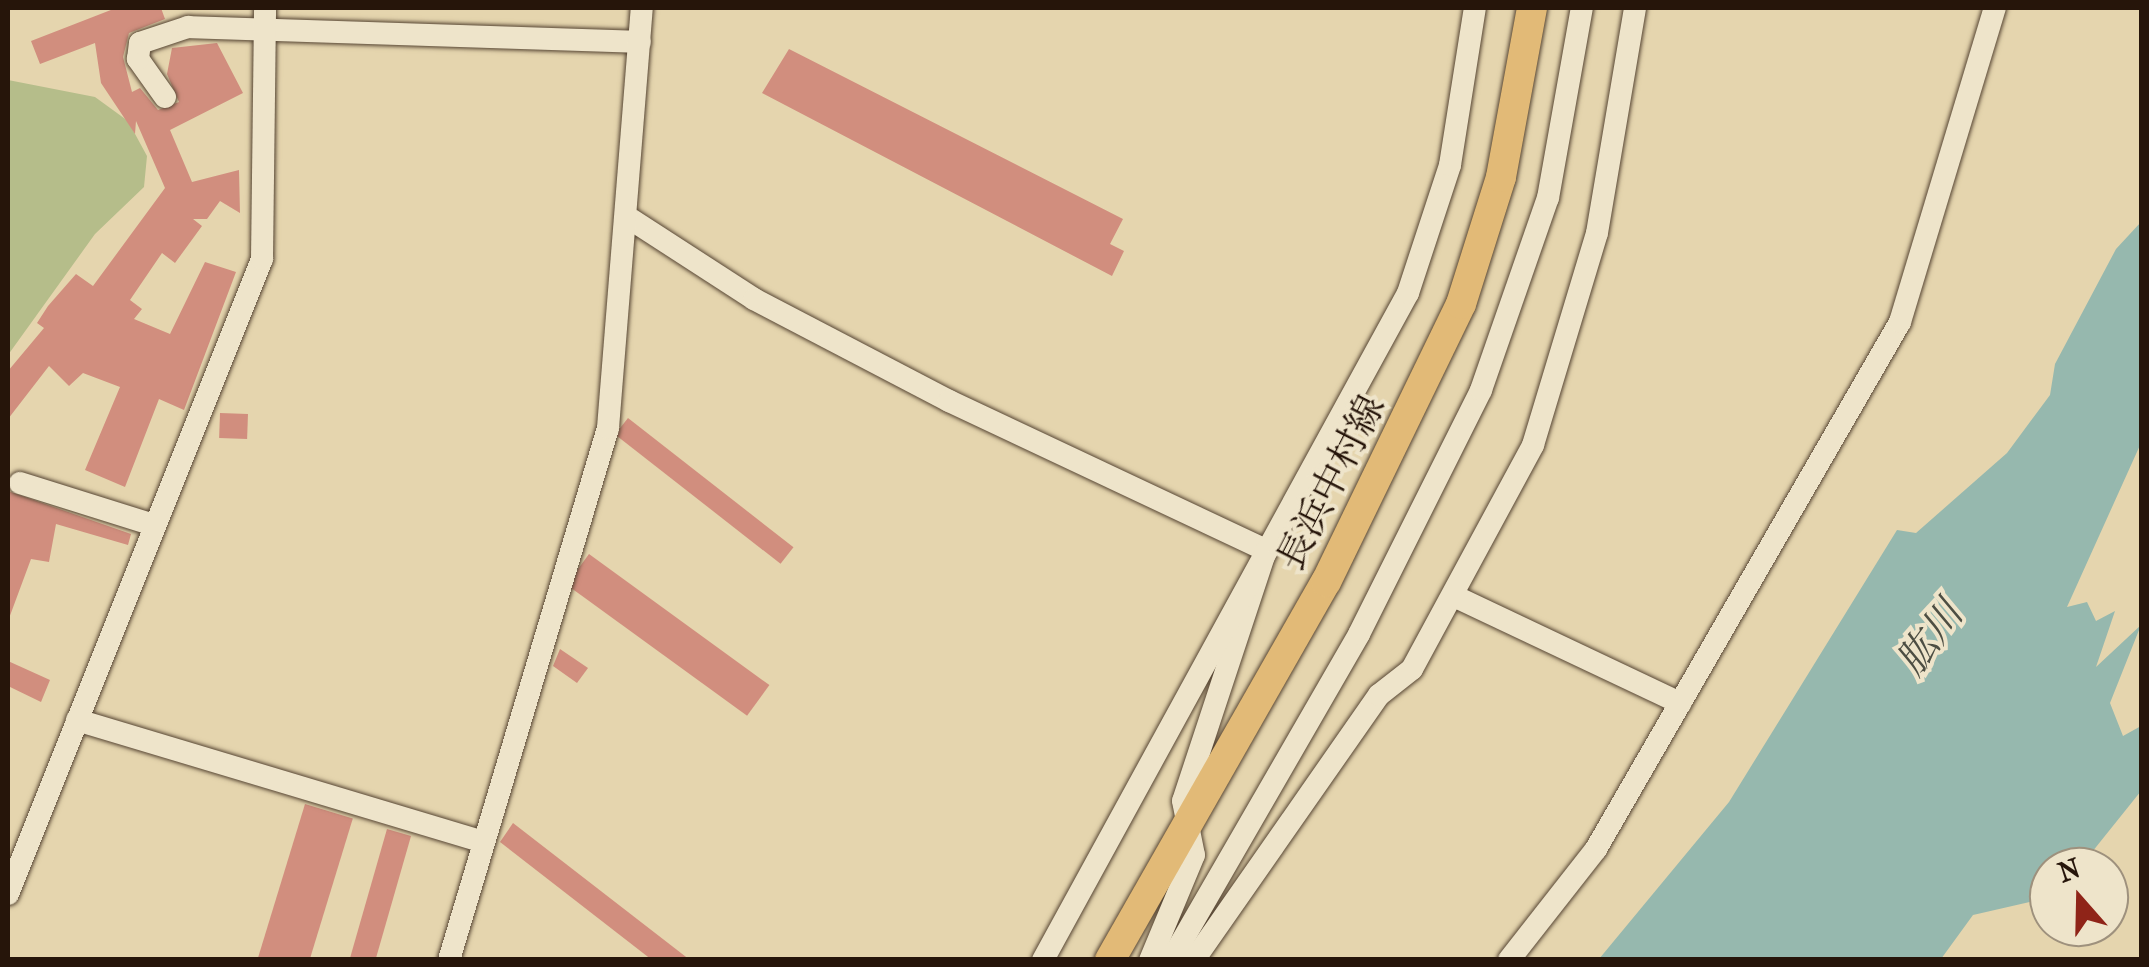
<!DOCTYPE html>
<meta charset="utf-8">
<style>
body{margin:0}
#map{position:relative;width:2149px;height:967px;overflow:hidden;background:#e5d5ae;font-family:"IM FELL French Canon","Noto Serif JP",serif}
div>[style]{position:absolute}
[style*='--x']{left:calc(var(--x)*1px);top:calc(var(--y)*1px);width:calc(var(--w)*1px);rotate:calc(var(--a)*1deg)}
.green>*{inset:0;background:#b5bd8a}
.water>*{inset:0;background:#96b8ae}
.building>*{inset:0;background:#d18e7e;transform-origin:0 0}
.roads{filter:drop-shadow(0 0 2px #564533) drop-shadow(0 0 2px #564533)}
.minor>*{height:22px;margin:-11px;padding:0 11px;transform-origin:11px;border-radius:11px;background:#eee4ca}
.major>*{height:30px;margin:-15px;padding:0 15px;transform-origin:15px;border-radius:15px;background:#e2ba77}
span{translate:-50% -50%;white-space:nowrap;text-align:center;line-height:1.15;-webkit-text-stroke:8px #eee4ca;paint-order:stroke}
.street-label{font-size:38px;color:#26150a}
.water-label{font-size:40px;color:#4d4e43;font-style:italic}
.frame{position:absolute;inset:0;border:10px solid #26150a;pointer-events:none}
.north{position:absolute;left:2029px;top:847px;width:100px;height:100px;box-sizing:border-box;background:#eee4ca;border:2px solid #9e917d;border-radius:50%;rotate:340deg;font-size:28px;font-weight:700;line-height:40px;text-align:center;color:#26150a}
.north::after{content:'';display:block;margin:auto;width:35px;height:45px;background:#8f2418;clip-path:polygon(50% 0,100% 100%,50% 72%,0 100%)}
</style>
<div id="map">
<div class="green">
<div style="clip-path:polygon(8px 80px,95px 97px,128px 121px,147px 156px,144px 187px,95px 234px,8px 355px)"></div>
</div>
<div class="water">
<div style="clip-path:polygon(2141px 222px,2141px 443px,2067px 607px,2087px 602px,2096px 621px,2115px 611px,2096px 667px,2141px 625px,2110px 703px,2123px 736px,2141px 726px,2141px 791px,2080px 867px,2049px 867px,2049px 891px,2034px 901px,1973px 915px,1941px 959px,1599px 959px,1729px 802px,1897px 530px,1916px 533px,2007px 453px,2050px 395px,2055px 364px,2116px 249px)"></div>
</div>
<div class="building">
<div style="clip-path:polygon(116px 8px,161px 8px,165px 19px,129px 33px,123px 57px,132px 92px,140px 88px,158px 110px,179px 102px,167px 74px,172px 48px,217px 43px,243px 93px,170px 130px,192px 182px,239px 170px,240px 213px,220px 201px,207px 219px,193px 219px,202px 226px,175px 263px,162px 253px,130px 300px,142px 309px,134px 319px,170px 334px,205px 262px,236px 272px,184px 410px,159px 399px,125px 487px,85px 470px,120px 387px,83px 373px,69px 386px,49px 366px,8px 419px,8px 371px,44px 328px,37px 323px,48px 306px,76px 274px,93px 286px,165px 188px,136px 121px,135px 134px,101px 83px,95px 43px,40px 64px,31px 41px)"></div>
<div style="clip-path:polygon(789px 49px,1123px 219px,1110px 244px,1124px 251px,1112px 276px,762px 93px)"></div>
<div style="left:220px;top:413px;width:28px;height:25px;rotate:2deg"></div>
<div style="left:628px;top:418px;width:210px;height:21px;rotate:38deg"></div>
<div style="clip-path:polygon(8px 491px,131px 534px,128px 545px,56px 524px,49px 562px,31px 559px,8px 621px)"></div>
<div style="left:589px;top:554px;width:223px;height:38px;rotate:36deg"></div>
<div style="clip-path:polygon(560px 649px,588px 668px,577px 683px,553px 666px)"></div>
<div style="clip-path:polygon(8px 661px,50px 680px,41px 702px,8px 686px)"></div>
<div style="left:305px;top:804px;width:50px;height:163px;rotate:17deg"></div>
<div style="clip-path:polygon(513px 823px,690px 960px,652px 960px,500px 842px)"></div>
<div style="left:387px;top:829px;width:25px;height:137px;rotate:16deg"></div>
</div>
<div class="roads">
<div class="minor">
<div style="--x:165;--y:97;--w:47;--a:-125.4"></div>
<div style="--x:138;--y:59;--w:16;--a:-83"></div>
<div style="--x:140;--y:43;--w:51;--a:-18.4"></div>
<div style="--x:188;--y:27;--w:452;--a:1.9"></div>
<div style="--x:632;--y:220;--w:145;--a:32.9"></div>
<div style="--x:754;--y:299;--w:220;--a:27.6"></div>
<div style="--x:949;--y:401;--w:350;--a:25.2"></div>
<div style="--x:1266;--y:550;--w:264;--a:108.3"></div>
<div style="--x:1183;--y:801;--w:55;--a:78.5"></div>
<div style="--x:1194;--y:855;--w:114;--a:112.7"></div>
<div style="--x:20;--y:483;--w:140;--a:17.4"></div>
<div style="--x:1458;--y:598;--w:246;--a:25.3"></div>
<div style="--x:77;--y:720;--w:424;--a:16.7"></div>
<div style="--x:8;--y:894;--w:684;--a:-68.2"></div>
<div style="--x:262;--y:259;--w:251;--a:-89.3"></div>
<div style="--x:449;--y:960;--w:555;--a:-73.36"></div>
<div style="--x:608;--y:428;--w:421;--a:-85.4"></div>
<div style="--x:1043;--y:960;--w:760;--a:-61.31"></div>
<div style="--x:1408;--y:293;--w:135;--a:-71.8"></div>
<div style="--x:1450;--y:165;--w:159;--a:-81"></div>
<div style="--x:1171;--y:960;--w:376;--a:-60"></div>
<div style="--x:1359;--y:634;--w:273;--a:-63.4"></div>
<div style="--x:1481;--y:390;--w:203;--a:-70.8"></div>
<div style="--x:1548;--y:198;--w:193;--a:-79.9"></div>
<div style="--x:1194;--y:960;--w:323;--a:-55.1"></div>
<div style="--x:1379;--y:695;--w:42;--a:-38.2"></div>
<div style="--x:1412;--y:669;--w:255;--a:-61.6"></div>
<div style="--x:1533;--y:445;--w:221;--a:-73.2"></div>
<div style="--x:1597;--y:233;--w:228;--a:-80.4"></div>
<div style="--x:1509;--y:960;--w:141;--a:-51.9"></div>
<div style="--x:1596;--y:849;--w:608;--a:-60.02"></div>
<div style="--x:1900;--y:322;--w:328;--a:-73.2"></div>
</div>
<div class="major">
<div style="--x:1110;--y:960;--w:435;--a:-60.3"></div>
<div style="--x:1326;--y:582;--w:309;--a:-64.1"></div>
<div style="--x:1461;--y:304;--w:133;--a:-72.5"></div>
<div style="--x:1501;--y:177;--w:172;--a:-79.6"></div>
</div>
</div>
<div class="street-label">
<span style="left:1331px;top:483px;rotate:-63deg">長浜中村線</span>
</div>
<div class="water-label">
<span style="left:1930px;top:638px;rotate:-54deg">肱川</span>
</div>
<div class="frame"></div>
<div class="north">N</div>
</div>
